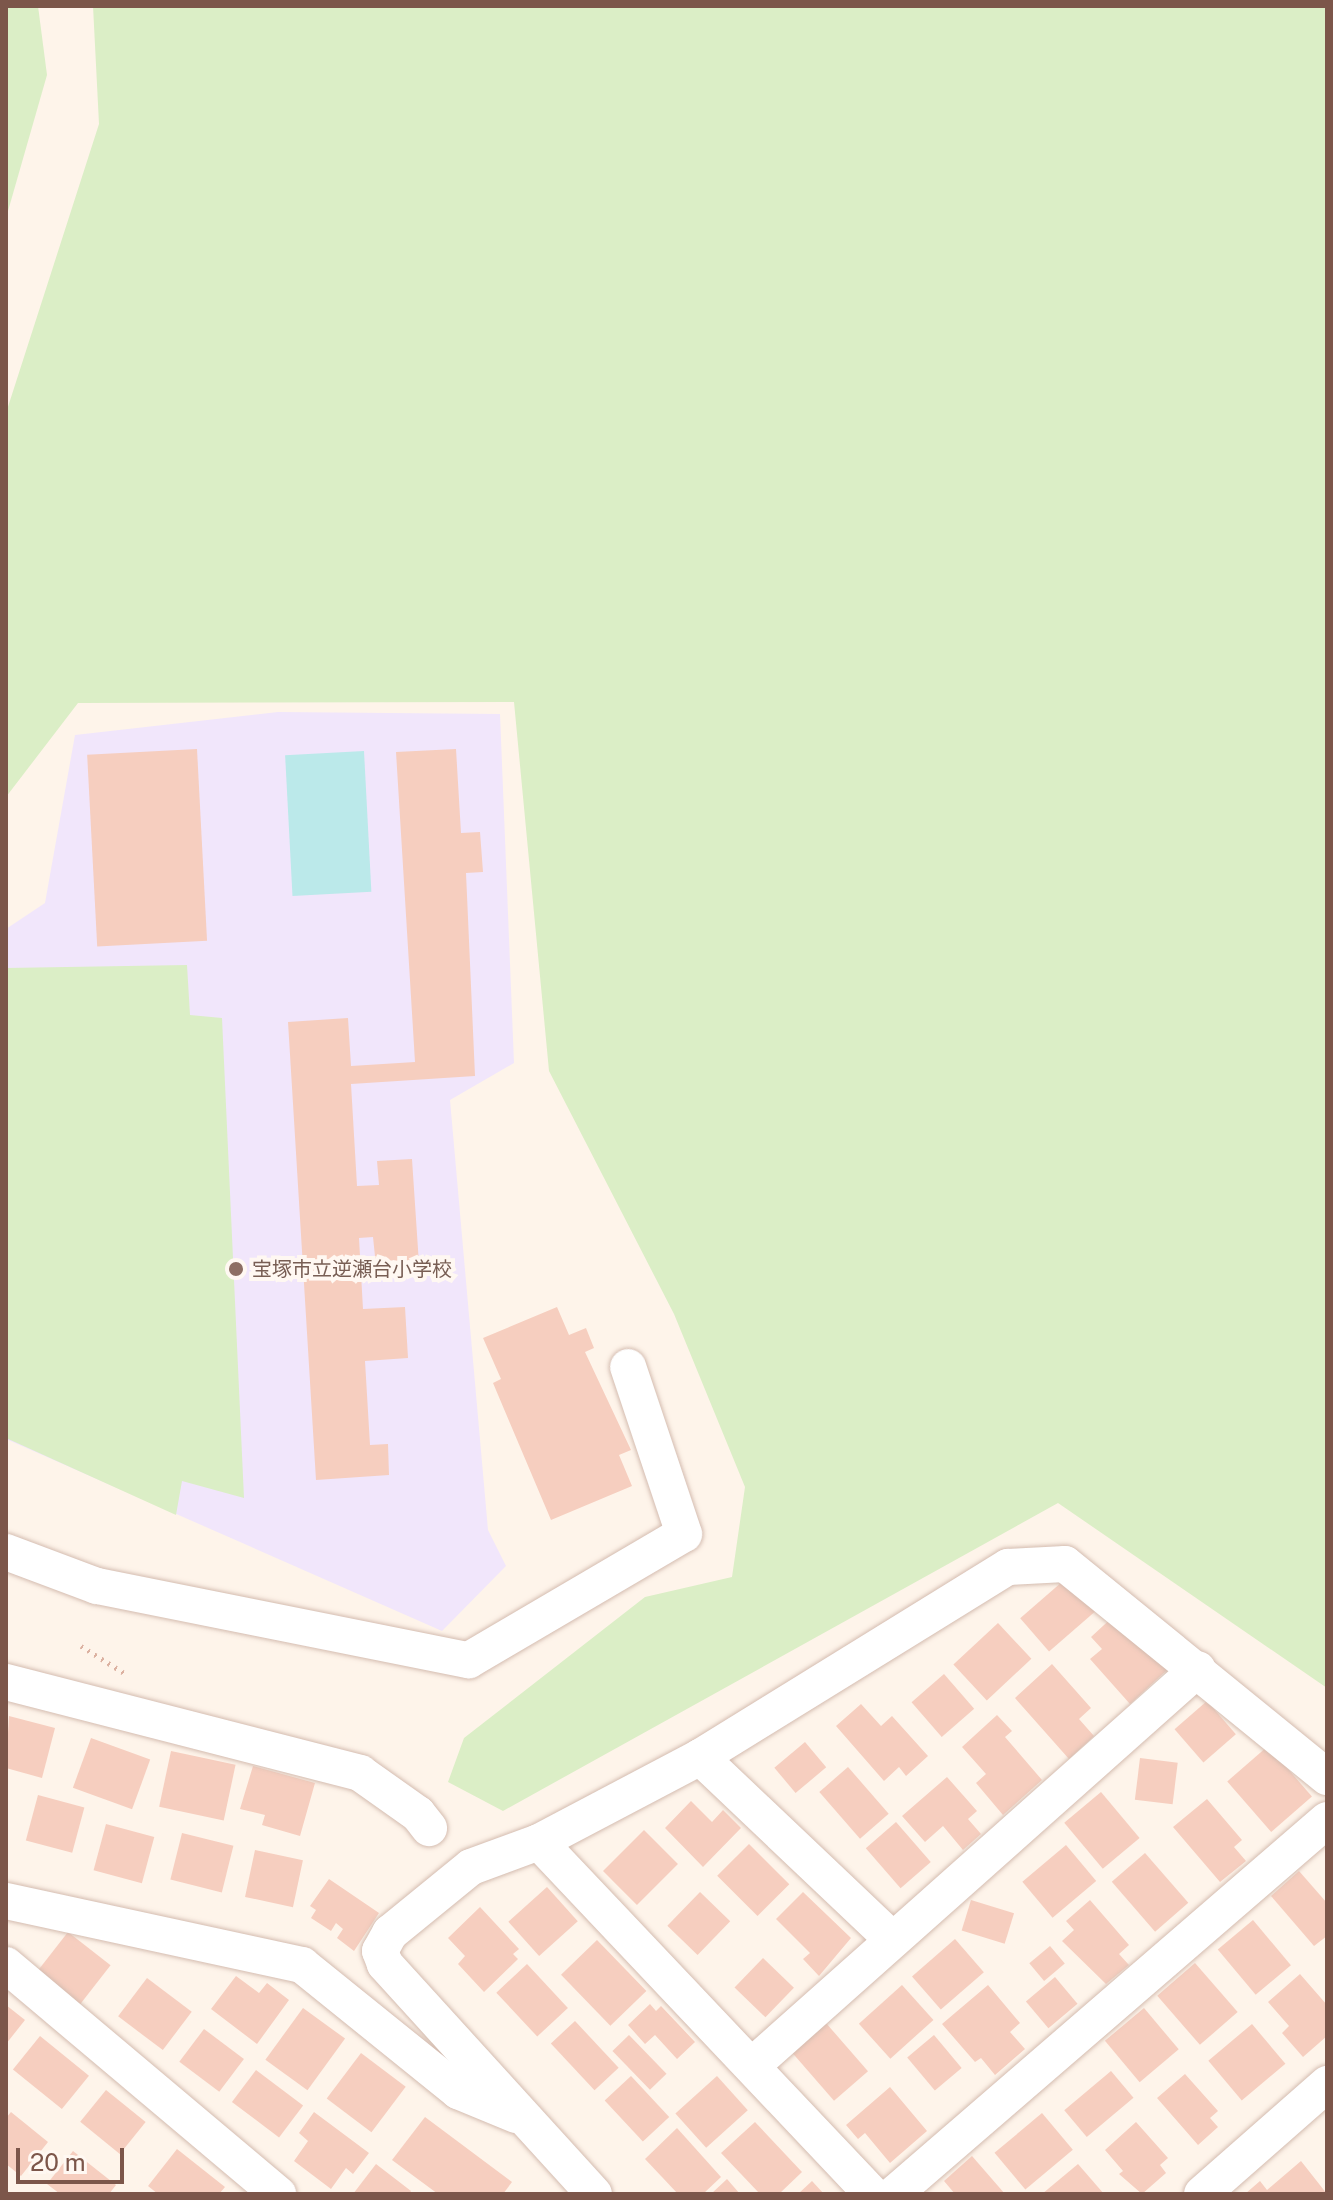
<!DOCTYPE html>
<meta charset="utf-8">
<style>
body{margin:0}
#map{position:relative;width:1333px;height:2200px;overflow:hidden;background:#fef4ea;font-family:"Public Sans","Noto Sans JP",sans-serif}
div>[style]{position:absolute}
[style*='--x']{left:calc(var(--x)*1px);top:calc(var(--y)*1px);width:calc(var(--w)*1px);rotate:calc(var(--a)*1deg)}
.education>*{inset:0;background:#f1e6fb}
.green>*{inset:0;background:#dbeec6}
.water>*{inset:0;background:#bbe9ea;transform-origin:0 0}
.building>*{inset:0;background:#f6cebf;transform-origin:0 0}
.path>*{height:5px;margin-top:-2.5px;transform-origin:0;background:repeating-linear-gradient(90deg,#dcb1a1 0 2px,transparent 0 8px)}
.roads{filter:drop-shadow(0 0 2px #d4bcb0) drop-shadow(0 0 2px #d4bcb0)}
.street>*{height:36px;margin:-18px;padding:0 18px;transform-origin:18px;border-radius:18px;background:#fff}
.dots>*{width:22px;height:22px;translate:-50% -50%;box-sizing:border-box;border:4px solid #fff8f2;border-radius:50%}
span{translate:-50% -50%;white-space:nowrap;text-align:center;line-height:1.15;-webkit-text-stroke:8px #fff8f2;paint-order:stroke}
.education-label{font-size:20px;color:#785e54}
.left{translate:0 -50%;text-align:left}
.frame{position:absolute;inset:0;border:8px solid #7c564a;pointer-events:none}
.scale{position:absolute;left:16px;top:2148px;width:108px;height:36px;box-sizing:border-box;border:4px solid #7c564a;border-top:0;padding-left:10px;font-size:24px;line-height:28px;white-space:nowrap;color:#7c564a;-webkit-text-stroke:6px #fff8f2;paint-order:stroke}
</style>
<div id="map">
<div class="education">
<div style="clip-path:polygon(278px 712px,500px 714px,514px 1063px,450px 1100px,488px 1530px,506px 1566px,442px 1631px,6px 1439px,6px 929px,45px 903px,75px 735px)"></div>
</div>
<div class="green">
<div style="clip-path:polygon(6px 6px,38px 6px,47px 75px,6px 218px)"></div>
<div style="clip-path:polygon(93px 6px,1327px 6px,1327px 1688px,1058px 1503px,503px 1811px,448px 1782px,464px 1738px,645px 1597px,732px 1577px,745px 1487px,674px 1314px,549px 1071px,514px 702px,78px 703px,6px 797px,6px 413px,99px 124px)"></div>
<div style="clip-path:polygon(187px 965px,190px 1015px,222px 1018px,244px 1498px,182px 1481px,176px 1515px,6px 1438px,6px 968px)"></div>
</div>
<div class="water">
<div style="left:364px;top:751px;width:141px;height:79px;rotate:87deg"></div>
</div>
<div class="building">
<div style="left:197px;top:749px;width:192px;height:110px;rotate:87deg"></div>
<div style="clip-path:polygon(456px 749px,461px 833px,480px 832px,483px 872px,466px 873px,475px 1076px,351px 1084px,357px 1186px,379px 1185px,377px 1161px,412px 1159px,419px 1264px,376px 1266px,373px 1237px,359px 1238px,363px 1309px,405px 1307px,408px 1358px,365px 1361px,370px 1445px,388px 1444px,389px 1475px,316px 1480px,288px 1022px,348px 1018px,351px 1066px,415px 1062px,396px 752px)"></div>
<div style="clip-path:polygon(557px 1307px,569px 1335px,586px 1328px,594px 1348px,585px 1352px,631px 1450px,619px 1455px,632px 1486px,551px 1520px,493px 1383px,501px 1379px,483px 1338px)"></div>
<div style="left:1070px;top:1575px;width:44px;height:66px;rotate:49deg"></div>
<div style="clip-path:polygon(1117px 1613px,1167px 1670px,1130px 1704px,1090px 1659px,1102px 1649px,1091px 1637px)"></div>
<div style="left:998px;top:1623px;width:49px;height:61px;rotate:47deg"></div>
<div style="clip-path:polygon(1052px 1664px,1091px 1708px,1079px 1719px,1094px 1736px,1069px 1759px,1015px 1698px)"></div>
<div style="left:944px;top:1674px;width:46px;height:43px;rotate:49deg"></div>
<div style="left:1207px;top:1701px;width:44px;height:43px;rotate:49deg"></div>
<div style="clip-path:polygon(861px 1704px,881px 1726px,892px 1716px,928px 1756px,906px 1776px,899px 1767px,884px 1781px,836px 1726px)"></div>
<div style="clip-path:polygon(997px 1715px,1012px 1731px,1005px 1737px,1042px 1780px,1003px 1815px,976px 1783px,986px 1774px,962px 1747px)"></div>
<div style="clip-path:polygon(9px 1716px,55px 1728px,42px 1778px,6px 1768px)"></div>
<div style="left:91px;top:1738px;width:63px;height:53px;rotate:20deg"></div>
<div style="left:805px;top:1742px;width:33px;height:40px;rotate:50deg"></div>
<div style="left:1268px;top:1746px;width:67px;height:54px;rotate:49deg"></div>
<div style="left:171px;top:1751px;width:66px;height:57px;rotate:12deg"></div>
<div style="left:1140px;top:1758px;width:38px;height:42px;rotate:7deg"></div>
<div style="clip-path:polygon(253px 1766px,315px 1783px,300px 1836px,262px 1825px,265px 1815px,240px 1809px)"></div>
<div style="left:848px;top:1767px;width:62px;height:38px;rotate:49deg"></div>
<div style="clip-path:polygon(947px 1777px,977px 1811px,968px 1819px,981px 1834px,963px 1850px,943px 1826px,925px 1842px,902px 1816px)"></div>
<div style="left:1101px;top:1792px;width:60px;height:48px;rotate:50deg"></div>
<div style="left:38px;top:1795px;width:48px;height:47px;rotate:15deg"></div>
<div style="clip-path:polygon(1207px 1799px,1242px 1840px,1234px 1847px,1246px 1861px,1220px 1882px,1173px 1827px)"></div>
<div style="clip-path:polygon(691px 1801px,712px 1822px,723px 1810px,741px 1828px,703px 1867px,665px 1828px)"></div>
<div style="left:896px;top:1822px;width:53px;height:40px;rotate:49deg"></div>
<div style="left:106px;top:1824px;width:50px;height:48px;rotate:15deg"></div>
<div style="left:644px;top:1830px;width:48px;height:58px;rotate:45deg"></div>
<div style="left:182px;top:1833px;width:53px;height:48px;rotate:14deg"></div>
<div style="left:749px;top:1844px;width:57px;height:45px;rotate:45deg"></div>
<div style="left:1066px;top:1845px;width:47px;height:57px;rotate:50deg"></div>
<div style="left:255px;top:1850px;width:49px;height:48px;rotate:12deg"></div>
<div style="left:1145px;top:1853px;width:66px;height:44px;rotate:49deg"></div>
<div style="clip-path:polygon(1299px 1871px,1327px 1903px,1327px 1936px,1314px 1946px,1271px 1896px)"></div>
<div style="clip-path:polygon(329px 1879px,379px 1913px,354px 1951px,337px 1938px,343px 1929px,336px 1923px,331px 1931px,311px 1918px,316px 1910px,310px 1906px)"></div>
<div style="left:547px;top:1887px;width:46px;height:52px;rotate:48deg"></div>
<div style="left:700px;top:1892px;width:42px;height:47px;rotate:44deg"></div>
<div style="clip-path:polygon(803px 1892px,851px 1938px,819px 1976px,803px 1959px,810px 1953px,776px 1919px)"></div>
<div style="left:971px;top:1900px;width:45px;height:32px;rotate:17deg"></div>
<div style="clip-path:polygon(1090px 1900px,1129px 1945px,1119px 1954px,1129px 1965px,1106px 1984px,1062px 1941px,1074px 1930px,1066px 1921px)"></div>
<div style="clip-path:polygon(480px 1907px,519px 1949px,513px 1954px,518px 1959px,484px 1992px,458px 1964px,465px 1956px,448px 1938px)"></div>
<div style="left:1253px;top:1920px;width:59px;height:46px;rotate:50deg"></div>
<div style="left:68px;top:1932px;width:54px;height:50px;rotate:38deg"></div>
<div style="left:955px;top:1939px;width:44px;height:57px;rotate:49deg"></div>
<div style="left:597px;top:1940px;width:71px;height:50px;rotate:46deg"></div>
<div style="left:1050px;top:1946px;width:23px;height:27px;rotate:50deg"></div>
<div style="left:763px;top:1958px;width:43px;height:41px;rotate:44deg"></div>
<div style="left:1195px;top:1963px;width:65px;height:50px;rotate:49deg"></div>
<div style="left:527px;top:1964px;width:60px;height:42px;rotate:47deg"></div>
<div style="clip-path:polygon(1300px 1974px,1327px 2005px,1327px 2036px,1303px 2057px,1282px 2033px,1289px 2026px,1268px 2002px)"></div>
<div style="clip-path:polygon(236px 1976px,259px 1993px,267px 1983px,289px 2000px,257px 2044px,211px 2009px)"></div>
<div style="left:1055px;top:1977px;width:35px;height:38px;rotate:50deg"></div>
<div style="left:147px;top:1978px;width:56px;height:48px;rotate:37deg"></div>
<div style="left:902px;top:1985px;width:47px;height:58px;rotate:48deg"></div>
<div style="clip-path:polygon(988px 1985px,1020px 2023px,1010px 2032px,1025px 2049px,995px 2075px,981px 2058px,975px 2062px,942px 2024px)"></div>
<div style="clip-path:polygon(650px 2004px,656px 2011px,661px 2006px,695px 2042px,677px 2059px,655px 2035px,645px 2044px,628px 2025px)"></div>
<div style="clip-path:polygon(6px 2005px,25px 2020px,6px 2044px)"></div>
<div style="left:303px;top:2008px;width:52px;height:64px;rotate:36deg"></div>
<div style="left:1144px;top:2008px;width:54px;height:51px;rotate:50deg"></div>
<div style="left:575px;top:2021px;width:64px;height:33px;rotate:47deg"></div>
<div style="left:826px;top:2023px;width:64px;height:45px;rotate:49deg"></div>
<div style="left:1252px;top:2024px;width:52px;height:57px;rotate:50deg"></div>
<div style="left:204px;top:2029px;width:50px;height:41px;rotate:37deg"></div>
<div style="left:629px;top:2035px;width:54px;height:23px;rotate:46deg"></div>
<div style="left:934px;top:2035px;width:43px;height:35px;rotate:50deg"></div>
<div style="left:40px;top:2036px;width:63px;height:43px;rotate:39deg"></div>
<div style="left:361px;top:2053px;width:56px;height:57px;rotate:37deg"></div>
<div style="left:256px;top:2070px;width:59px;height:40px;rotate:37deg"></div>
<div style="left:1111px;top:2071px;width:35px;height:61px;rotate:50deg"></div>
<div style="clip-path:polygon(1185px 2074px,1218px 2111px,1210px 2118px,1218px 2127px,1198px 2145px,1157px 2098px)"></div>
<div style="left:631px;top:2076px;width:56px;height:36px;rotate:47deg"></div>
<div style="left:717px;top:2076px;width:46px;height:56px;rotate:48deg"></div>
<div style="clip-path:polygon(890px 2087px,927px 2131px,890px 2163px,865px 2133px,858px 2139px,846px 2125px)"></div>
<div style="left:106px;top:2090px;width:51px;height:41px;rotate:39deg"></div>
<div style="clip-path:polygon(11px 2112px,48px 2142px,21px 2176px,6px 2164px,6px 2118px)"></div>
<div style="clip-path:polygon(314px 2112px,369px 2153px,353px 2174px,346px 2168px,331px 2189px,294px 2161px,308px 2141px,299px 2133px)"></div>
<div style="left:1042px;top:2113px;width:48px;height:62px;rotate:50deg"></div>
<div style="clip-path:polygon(425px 2117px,512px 2182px,503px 2194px,438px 2194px,392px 2160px)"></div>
<div style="clip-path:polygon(755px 2122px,802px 2172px,779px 2194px,760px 2194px,721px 2153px)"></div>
<div style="clip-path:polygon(1136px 2122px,1168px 2158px,1160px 2165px,1166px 2173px,1142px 2194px,1119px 2174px,1123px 2171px,1105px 2150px)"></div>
<div style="clip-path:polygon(677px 2128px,721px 2177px,703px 2194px,678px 2194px,645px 2159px)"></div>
<div style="clip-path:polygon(177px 2149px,225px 2187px,219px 2194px,158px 2194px,148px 2186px)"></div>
<div style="clip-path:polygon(73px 2151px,116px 2185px,109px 2194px,60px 2194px,47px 2184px)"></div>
<div style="clip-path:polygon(972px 2156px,1005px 2194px,955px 2194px,944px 2181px)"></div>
<div style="clip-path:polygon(1301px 2161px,1327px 2194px,1245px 2194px,1260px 2181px,1267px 2190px)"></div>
<div style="clip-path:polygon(376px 2164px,411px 2191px,409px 2194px,353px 2194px)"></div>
<div style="clip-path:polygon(1078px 2164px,1104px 2194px,1042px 2194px)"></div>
<div style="clip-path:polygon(727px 2179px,740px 2194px,711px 2194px)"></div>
<div style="clip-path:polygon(812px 2181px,824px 2194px,798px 2194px)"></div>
</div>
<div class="path">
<div style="--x:81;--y:1646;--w:53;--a:31.9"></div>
</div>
<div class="roads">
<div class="street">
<div style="--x:6;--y:1552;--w:97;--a:20.5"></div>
<div style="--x:97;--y:1586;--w:379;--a:11.3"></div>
<div style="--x:469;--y:1660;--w:249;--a:-30.4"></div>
<div style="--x:684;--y:1534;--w:176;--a:-108.5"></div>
<div style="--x:6;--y:1682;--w:366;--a:14.4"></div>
<div style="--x:360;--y:1773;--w:71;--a:35.3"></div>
<div style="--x:418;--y:1814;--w:18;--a:52"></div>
<div style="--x:700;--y:1757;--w:263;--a:43.5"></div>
<div style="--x:539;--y:1842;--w:485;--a:46.6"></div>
<div style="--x:6;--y:1901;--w:303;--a:12.2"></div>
<div style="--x:302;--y:1965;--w:201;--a:38.9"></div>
<div style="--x:458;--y:2091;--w:63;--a:22.5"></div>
<div style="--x:6;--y:1965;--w:356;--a:40.1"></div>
<div style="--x:754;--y:2064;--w:594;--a:-41.66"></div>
<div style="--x:594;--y:2194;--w:311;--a:-132.3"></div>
<div style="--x:385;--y:1964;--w:14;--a:-111"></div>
<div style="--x:380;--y:1951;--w:21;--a:-61"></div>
<div style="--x:390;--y:1933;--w:104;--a:-39.2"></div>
<div style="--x:471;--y:1867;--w:72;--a:-20.2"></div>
<div style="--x:539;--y:1842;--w:182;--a:-27.8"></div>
<div style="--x:700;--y:1757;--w:362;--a:-31.7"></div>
<div style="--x:1008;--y:1567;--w:57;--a:-3"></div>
<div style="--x:1065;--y:1564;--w:338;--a:39.1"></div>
<div style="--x:894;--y:2194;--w:572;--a:-40.82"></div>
<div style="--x:1202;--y:2194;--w:167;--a:-41.3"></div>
</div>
</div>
<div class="dots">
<div style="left:236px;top:1269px;background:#8d6e63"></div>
</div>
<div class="education-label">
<span class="left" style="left:252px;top:1269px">宝塚市立逆瀬台小学校</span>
</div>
<div class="frame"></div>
<div class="scale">20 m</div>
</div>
